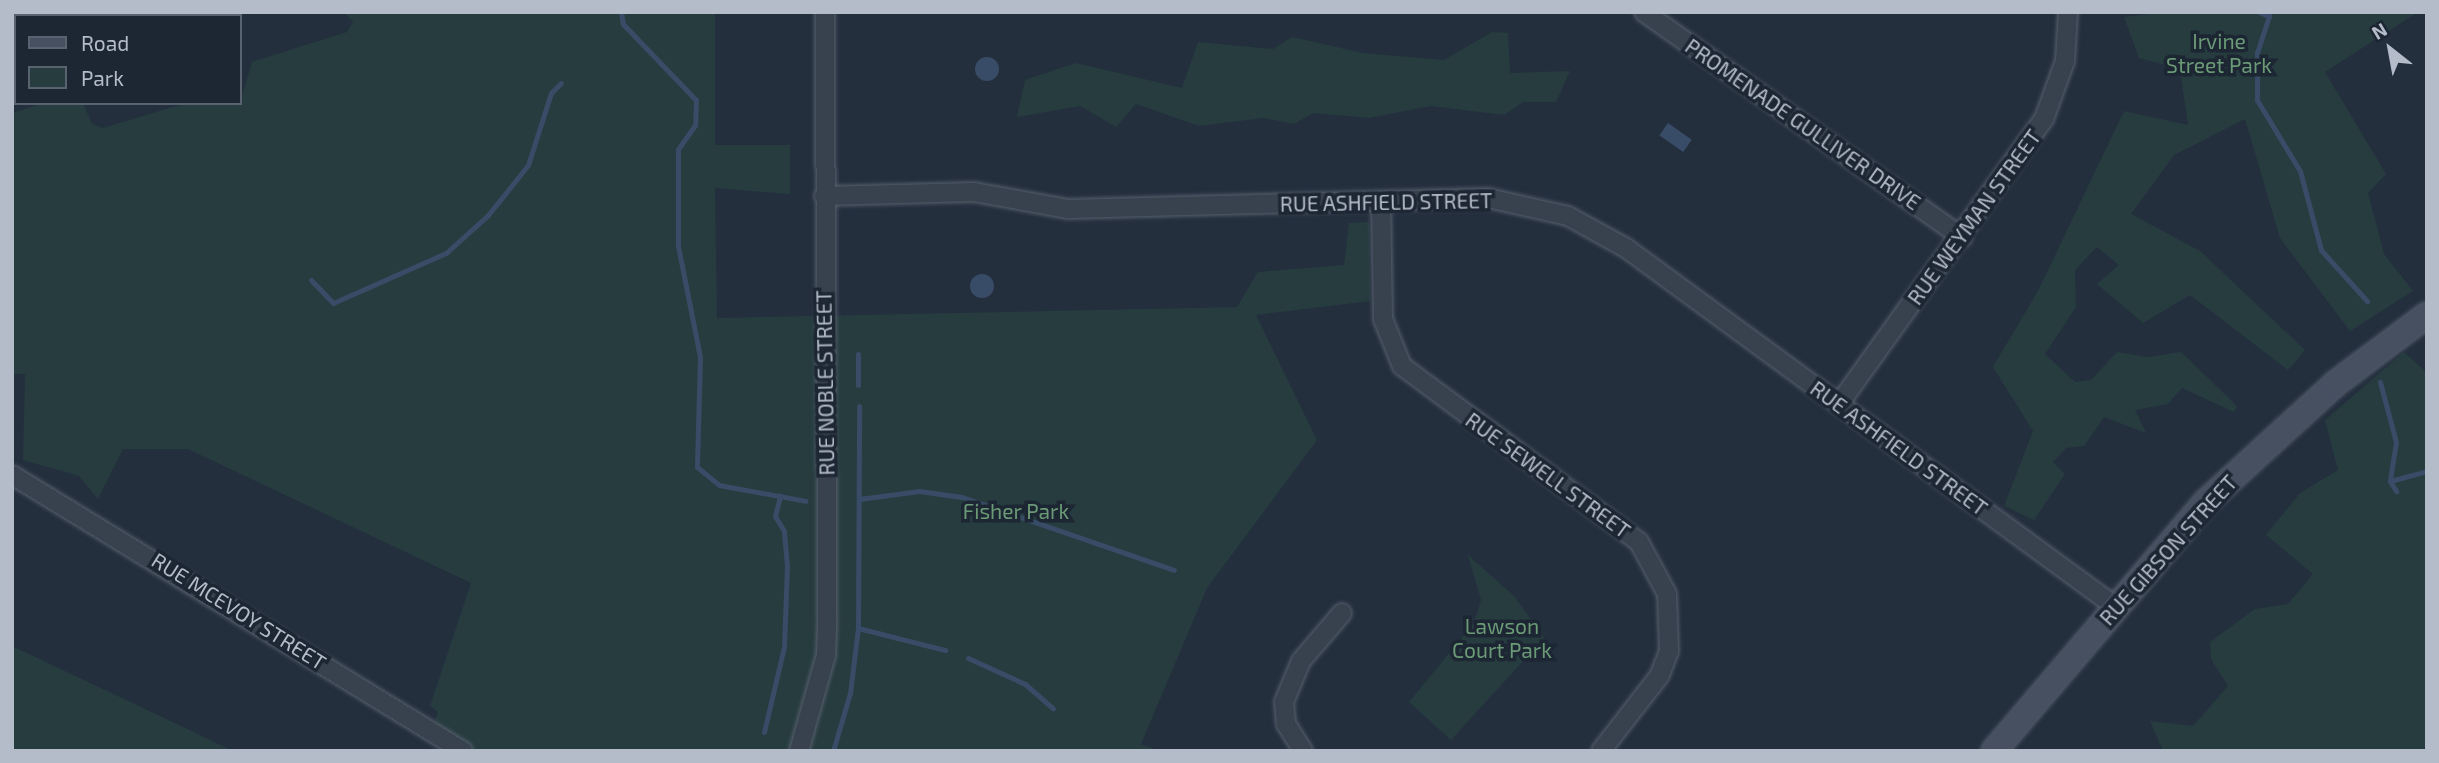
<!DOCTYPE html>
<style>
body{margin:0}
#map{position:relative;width:2439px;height:763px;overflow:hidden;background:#242f3e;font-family:"Exo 2",sans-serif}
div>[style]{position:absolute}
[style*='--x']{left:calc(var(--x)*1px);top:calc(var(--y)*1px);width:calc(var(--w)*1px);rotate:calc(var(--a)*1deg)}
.green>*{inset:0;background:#263c3f}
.water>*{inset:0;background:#394c67;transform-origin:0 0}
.round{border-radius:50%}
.stream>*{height:5px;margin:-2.5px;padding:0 2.5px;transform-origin:2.5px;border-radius:2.5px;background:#394c67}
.roads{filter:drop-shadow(0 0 2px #565f6c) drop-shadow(0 0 2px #565f6c)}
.minor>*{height:18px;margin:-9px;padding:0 9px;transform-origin:9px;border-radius:9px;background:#38414e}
.secondary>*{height:24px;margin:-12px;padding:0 12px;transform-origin:12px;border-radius:12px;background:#465061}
span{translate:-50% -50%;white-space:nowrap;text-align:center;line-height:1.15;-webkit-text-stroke:7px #1d2633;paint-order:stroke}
.park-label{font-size:21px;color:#6b9a76}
.street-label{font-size:21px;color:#b4bcc9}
.frame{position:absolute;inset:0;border:14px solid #b4bcc9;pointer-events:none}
.legend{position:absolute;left:14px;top:14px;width:228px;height:91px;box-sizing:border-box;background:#1d2633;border:2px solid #59626f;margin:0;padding:9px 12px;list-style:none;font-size:21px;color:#b4bcc9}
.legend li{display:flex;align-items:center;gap:14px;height:35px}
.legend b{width:35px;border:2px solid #59626f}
.north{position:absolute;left:2355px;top:14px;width:70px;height:70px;-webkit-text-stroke:5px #1d2633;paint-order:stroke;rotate:329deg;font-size:19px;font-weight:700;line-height:28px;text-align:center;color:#b4bcc9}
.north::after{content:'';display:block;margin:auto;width:24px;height:32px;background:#b4bcc9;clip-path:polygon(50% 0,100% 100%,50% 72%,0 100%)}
</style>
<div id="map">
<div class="green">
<div style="clip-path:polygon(344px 12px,715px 12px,715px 145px,790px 145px,790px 194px,715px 188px,717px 318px,1237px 307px,1258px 272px,1344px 265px,1349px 223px,1369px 222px,1370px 301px,1256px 315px,1317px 440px,1207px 588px,1141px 744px,1160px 751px,463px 751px,431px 730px,438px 712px,430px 706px,471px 583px,188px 449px,123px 449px,98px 499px,79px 476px,23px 460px,25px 374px,12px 374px,12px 113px,44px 103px,83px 103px,92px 124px,103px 128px,186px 103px,240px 103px,252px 62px,347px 32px,353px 22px)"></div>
<div style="clip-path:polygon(2168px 12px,2418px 12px,2325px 72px,2386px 174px,2368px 193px,2384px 254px,2413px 291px,2350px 331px,2280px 238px,2245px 119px,2174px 155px,2131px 214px,2200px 251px,2305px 350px,2288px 370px,2190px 295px,2143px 323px,2097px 284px,2119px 265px,2097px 247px,2075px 270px,2076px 307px,2045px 354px,2075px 382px,2091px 380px,2117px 352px,2148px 357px,2181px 352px,2237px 406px,2234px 412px,2182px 388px,2168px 404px,2135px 410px,2146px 433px,2104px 417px,2084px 446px,2066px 448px,2053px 462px,2065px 474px,2034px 520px,2004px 506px,2033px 431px,1993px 367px,2039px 289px,2124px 111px,2188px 125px,2180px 69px,2139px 58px,2124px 17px)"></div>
<div style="clip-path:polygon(1492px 32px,1508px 33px,1510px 73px,1570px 71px,1556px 102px,1523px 102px,1504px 115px,1431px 106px,1369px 118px,1313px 113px,1294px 124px,1263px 118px,1199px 126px,1136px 104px,1116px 127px,1080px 106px,1017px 117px,1025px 80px,1076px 63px,1182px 88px,1198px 42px,1273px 49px,1292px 37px,1363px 53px,1444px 60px)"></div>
<div style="clip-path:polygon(2404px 352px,2427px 373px,2427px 745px,2421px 751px,2163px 751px,2150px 721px,2193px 726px,2228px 686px,2211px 659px,2210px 642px,2255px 609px,2288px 604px,2313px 574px,2266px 535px,2300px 493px,2338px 470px,2325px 420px)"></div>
<div style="clip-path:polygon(1468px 555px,1515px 597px,1544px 638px,1451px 740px,1409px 702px,1474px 623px,1481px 600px)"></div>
<div style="clip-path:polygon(12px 646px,179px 725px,233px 751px,12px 751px)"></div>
</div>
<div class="water">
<div class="round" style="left:975px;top:57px;width:24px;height:24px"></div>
<div style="left:1668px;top:123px;width:29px;height:15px;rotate:35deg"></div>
<div class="round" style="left:970px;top:274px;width:24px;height:24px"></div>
</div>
<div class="stream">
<div style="--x:621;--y:12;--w:12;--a:81"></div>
<div style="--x:623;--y:24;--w:105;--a:46.2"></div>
<div style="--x:696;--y:100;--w:25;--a:92"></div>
<div style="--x:695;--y:125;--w:29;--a:125"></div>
<div style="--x:678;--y:149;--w:97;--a:90"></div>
<div style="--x:678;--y:246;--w:113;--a:78.8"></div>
<div style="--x:700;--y:357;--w:110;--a:91.6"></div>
<div style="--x:697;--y:467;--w:28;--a:39"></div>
<div style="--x:719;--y:485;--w:88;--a:10.4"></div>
<div style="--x:2259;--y:12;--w:11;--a:22"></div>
<div style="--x:2269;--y:16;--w:38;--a:108"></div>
<div style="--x:2257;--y:52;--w:48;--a:90"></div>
<div style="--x:2257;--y:100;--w:83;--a:58.8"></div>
<div style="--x:2300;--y:171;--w:82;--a:75.1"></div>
<div style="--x:2321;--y:250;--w:69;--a:48"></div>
<div style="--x:311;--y:280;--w:32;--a:46"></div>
<div style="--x:333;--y:303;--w:124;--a:-23.9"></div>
<div style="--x:446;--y:253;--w:57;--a:-42.1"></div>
<div style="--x:488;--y:215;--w:64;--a:-51.3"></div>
<div style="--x:528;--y:165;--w:76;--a:-72.3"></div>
<div style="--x:551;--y:93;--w:14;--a:-45"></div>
<div style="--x:858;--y:354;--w:31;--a:90"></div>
<div style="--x:2380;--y:382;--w:62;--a:75.1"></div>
<div style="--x:2396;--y:442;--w:39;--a:99"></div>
<div style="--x:2390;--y:481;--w:12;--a:59"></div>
<div style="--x:2390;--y:481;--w:38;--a:-15"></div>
<div style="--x:859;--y:499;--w:61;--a:-7.6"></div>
<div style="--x:919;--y:491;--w:43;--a:7.9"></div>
<div style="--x:962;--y:497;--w:224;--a:19"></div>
<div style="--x:858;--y:628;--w:90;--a:14.2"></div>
<div style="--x:968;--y:658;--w:63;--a:24.5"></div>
<div style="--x:1025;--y:684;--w:37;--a:41"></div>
<div style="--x:764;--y:732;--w:87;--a:-76.8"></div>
<div style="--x:784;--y:647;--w:81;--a:-87.9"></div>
<div style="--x:787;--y:566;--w:35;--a:-95"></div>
<div style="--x:784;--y:531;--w:17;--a:-121"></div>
<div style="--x:775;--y:516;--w:21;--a:-76"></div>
<div style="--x:833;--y:751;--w:60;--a:-73.7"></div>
<div style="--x:850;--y:693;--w:65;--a:-83"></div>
<div style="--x:858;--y:628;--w:222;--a:-89.7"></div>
</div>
<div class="roads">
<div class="minor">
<div style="--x:1644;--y:12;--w:390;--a:35.3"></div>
<div style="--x:824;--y:196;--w:150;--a:-1.5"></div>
<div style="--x:974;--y:192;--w:96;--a:10.3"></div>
<div style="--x:1068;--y:209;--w:420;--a:-1.5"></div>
<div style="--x:1488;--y:198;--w:82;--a:12.7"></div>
<div style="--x:1568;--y:216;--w:66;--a:28.9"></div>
<div style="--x:1626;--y:248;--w:607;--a:36.23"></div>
<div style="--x:1381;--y:201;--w:118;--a:89"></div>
<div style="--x:1383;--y:319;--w:51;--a:68"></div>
<div style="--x:1402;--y:366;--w:295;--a:36.6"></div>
<div style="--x:1639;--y:542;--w:59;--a:61.7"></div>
<div style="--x:1667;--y:594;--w:57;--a:88"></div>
<div style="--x:1669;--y:651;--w:26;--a:111"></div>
<div style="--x:1660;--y:675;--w:96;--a:127.8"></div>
<div style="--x:1839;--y:404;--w:351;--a:-54.3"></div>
<div style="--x:2044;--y:119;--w:62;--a:-70.1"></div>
<div style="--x:2065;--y:61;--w:49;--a:-86.5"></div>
<div style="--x:12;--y:475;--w:529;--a:31.47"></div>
<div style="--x:799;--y:751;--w:100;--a:-74.3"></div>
<div style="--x:826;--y:655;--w:38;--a:-88"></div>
<div style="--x:827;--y:617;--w:605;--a:-90.19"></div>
<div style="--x:1303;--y:751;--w:32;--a:-122"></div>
<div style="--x:1286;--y:724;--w:22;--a:-95"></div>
<div style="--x:1284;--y:702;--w:44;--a:-67.5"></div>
<div style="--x:1301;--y:661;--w:63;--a:-49.5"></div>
</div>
<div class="secondary">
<div style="--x:1994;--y:751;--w:328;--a:-49.6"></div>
<div style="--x:2207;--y:501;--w:173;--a:-42.4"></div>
<div style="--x:2335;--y:384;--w:115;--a:-36.9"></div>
</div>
</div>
<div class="park-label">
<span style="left:2219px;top:53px">Irvine<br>Street Park</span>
<span style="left:1016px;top:511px">Fisher Park</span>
<span style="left:1502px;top:638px">Lawson<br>Court Park</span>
</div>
<div class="street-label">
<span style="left:1803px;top:124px;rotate:35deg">PROMENADE GULLIVER DRIVE</span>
<span style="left:1386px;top:202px;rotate:-1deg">RUE ASHFIELD STREET</span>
<span style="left:1974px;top:217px;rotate:-54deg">RUE WEYMAN STREET</span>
<span style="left:825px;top:383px;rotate:-91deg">RUE NOBLE STREET</span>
<span style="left:1899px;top:448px;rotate:36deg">RUE ASHFIELD STREET</span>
<span style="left:1548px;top:475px;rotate:36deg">RUE SEWELL STREET</span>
<span style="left:2168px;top:550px;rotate:-48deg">RUE GIBSON STREET</span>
<span style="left:239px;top:611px;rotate:32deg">RUE MCEVOY STREET</span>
</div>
<div class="frame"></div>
<ul class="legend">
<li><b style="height:9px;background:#465061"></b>Road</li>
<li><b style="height:19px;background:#263c3f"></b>Park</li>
</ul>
<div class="north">N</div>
</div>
